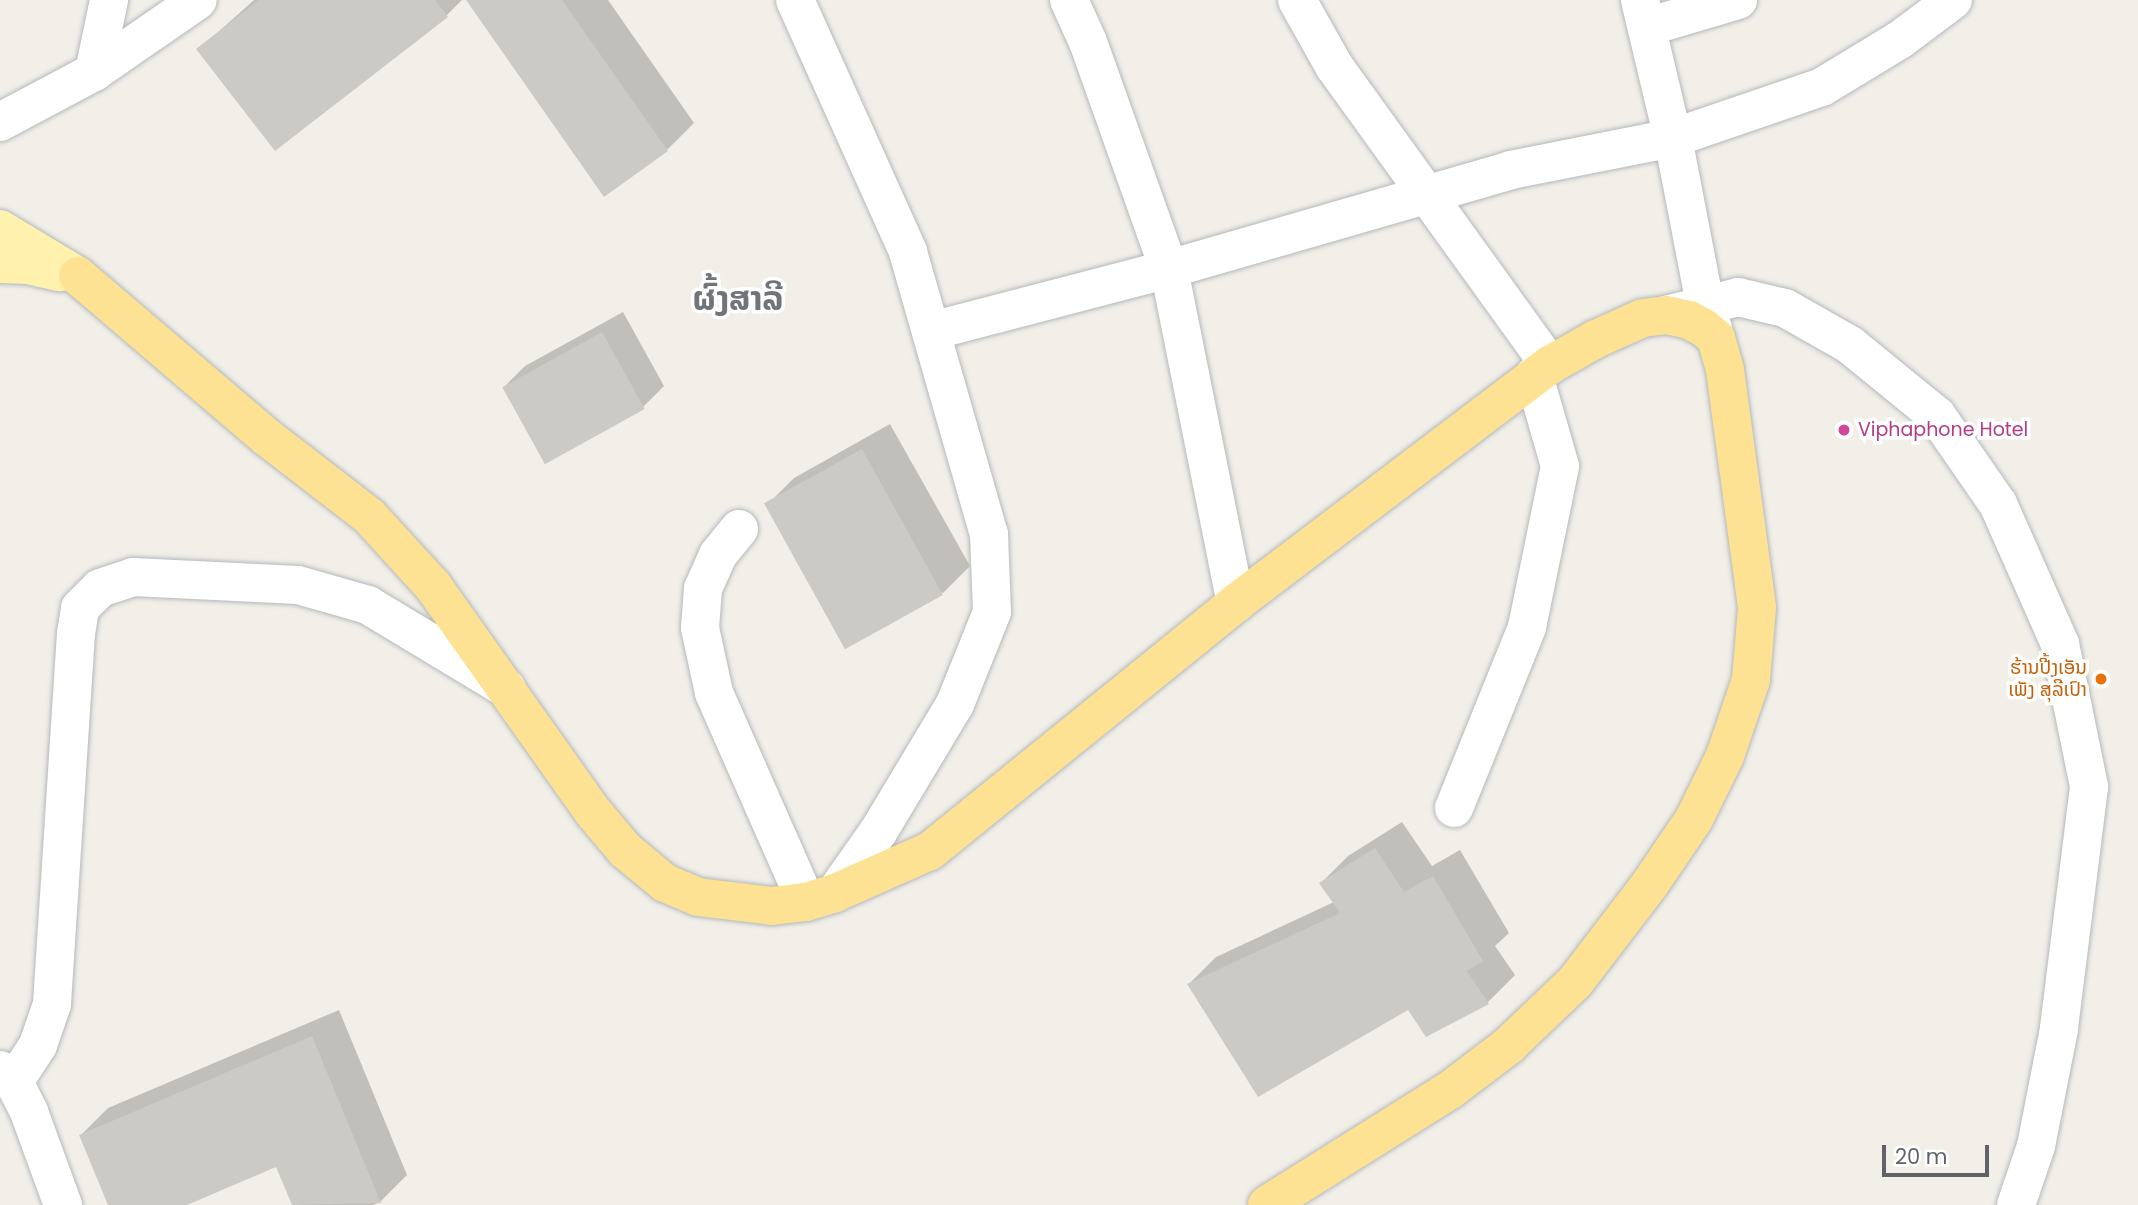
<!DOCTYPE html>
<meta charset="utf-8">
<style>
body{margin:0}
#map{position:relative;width:2138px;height:1205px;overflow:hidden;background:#f1efe8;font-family:Poppins,"Noto Sans Lao",sans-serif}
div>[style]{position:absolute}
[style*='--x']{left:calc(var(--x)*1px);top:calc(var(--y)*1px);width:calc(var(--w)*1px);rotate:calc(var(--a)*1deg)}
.shadow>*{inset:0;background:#0003}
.building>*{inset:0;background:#cccac5;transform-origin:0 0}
.roads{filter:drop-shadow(0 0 2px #b5b8bc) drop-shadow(0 0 2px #b5b8bc)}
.minor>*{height:38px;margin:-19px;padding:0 19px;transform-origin:19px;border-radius:19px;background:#fff}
.major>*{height:38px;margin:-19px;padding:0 19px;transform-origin:19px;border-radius:19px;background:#fff2af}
.highway>*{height:38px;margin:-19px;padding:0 19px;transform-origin:19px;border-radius:19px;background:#fde293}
.dots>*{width:19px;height:19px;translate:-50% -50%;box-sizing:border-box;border:4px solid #fff;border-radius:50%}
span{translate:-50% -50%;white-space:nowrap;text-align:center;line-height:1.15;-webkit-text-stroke:7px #fff;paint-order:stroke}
.hotel-label{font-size:19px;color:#b23c85}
.left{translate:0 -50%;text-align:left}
.food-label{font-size:19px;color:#c56008}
.right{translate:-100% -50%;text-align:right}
.town-label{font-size:33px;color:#70757a;font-weight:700}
.scale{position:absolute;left:1882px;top:1145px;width:107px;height:32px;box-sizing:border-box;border:4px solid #5f6368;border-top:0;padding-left:9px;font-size:21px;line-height:24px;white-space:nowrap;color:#5f6368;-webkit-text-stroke:5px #fff;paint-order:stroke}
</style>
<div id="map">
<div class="shadow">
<div style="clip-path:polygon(254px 0,462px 0,447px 15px,198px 50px)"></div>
<div style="clip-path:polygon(468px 0,608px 0,694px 123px,667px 150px)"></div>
<div style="clip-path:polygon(623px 312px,664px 386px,643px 407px,504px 387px,525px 366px)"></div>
<div style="clip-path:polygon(890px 424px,970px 566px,943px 593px,767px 505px,794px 478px)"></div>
<div style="clip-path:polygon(1402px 822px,1432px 866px,1460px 850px,1509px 933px,1495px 946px,1515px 975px,1488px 1002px,1427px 1035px,1409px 1008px,1189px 984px,1216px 957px,1334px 902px,1321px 883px,1348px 856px)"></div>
<div style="clip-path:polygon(339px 1010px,407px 1175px,380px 1202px,373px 1205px,294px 1205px,277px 1165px,182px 1205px,110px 1205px,81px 1135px,108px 1108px)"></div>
</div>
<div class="building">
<div style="clip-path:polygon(259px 0,435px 0,448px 17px,275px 151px,196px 49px)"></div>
<div style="clip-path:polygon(466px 0,562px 0,668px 151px,604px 197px)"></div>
<div style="left:602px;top:332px;width:88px;height:114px;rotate:61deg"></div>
<div style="left:862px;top:449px;width:167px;height:112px;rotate:61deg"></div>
<div style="clip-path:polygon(1375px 848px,1404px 892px,1433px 876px,1483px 961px,1467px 971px,1489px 1004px,1426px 1037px,1408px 1010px,1258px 1097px,1187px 984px,1340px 913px,1319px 883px)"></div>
<div style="clip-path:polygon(312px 1036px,381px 1203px,292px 1205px,276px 1167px,187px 1205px,108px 1205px,79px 1135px)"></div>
</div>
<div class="roads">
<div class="minor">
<div style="--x:795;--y:0;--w:276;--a:65.8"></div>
<div style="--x:908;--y:252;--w:293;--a:74"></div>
<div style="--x:989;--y:534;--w:78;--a:87.8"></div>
<div style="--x:992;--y:612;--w:99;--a:111.9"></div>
<div style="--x:955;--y:704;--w:149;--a:121"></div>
<div style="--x:878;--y:832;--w:75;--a:125.2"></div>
<div style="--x:1069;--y:0;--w:46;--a:65.7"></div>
<div style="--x:1088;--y:42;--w:241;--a:70.4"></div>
<div style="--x:1169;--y:269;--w:341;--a:78.7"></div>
<div style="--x:1297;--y:0;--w:76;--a:60.7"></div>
<div style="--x:1334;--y:66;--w:369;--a:54.2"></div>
<div style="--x:1640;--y:0;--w:142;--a:76.6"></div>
<div style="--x:1673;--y:138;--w:169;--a:79.1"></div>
<div style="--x:1705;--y:304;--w:26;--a:72"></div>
<div style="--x:1647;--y:27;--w:95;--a:-16.5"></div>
<div style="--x:94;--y:72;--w:74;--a:-78.2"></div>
<div style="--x:0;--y:122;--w:106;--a:-28"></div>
<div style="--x:94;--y:72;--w:126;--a:-34.7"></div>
<div style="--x:1666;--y:315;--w:74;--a:-14"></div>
<div style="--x:1738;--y:297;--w:48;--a:13.2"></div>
<div style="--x:1785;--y:308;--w:75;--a:29.6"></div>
<div style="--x:1850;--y:345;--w:112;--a:39.2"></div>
<div style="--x:1937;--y:416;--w:107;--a:55.3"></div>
<div style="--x:1998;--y:504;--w:153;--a:66.1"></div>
<div style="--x:2060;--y:644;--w:146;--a:78.5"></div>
<div style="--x:2089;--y:787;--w:244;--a:97.1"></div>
<div style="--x:2059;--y:1029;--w:119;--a:101.1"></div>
<div style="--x:2036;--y:1146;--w:62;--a:108.7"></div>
<div style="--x:931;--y:331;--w:246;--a:-14.6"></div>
<div style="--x:1169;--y:269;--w:356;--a:-16.1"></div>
<div style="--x:1511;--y:170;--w:165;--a:-11.2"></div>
<div style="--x:1673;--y:138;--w:157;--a:-18.9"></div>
<div style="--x:1822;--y:87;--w:92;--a:-31.3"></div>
<div style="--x:1901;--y:39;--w:65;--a:-36.9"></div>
<div style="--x:739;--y:529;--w:33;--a:129"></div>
<div style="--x:718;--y:555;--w:36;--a:114"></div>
<div style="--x:703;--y:588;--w:40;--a:94.3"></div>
<div style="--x:700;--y:628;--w:66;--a:77.8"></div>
<div style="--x:714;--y:693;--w:228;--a:66.2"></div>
<div style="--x:1454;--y:808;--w:195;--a:-68"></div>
<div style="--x:1527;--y:627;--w:164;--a:-78.4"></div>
<div style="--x:1560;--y:466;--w:94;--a:-106.1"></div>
<div style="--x:0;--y:1070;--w:18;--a:41"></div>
<div style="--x:14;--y:1082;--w:34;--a:63"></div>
<div style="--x:29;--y:1112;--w:99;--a:69.9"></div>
<div style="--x:14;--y:1082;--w:44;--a:-57"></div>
<div style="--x:38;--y:1045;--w:43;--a:-71.1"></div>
<div style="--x:52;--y:1004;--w:371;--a:-86.3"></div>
<div style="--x:76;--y:634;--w:26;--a:-81"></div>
<div style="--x:80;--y:608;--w:28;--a:-45"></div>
<div style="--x:100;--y:588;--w:35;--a:-18"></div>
<div style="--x:133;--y:577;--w:165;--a:2.8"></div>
<div style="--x:298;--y:585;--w:73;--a:15.9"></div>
<div style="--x:368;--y:605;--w:162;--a:31.1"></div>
</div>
<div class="major">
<div style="--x:0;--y:229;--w:91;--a:31.1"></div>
<div style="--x:0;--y:264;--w:28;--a:2"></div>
<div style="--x:28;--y:265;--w:32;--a:13"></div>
</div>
<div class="highway">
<div style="--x:78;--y:276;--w:250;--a:40.5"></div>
<div style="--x:268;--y:438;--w:128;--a:37.7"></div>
<div style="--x:369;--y:516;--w:95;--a:47.6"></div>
<div style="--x:433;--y:586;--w:278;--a:54.7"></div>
<div style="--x:594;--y:813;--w:48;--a:50"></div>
<div style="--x:625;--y:850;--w:52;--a:39.5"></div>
<div style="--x:665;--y:883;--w:36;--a:23"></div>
<div style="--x:698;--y:897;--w:75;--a:6.9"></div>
<div style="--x:772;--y:906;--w:34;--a:-7"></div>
<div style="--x:806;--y:902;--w:30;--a:-17"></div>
<div style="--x:835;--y:893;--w:104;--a:-23.9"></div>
<div style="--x:930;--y:851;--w:394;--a:-39"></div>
<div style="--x:1236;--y:603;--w:394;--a:-37.2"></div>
<div style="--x:1550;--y:365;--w:53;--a:-29.5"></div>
<div style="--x:1596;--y:339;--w:51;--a:-24.1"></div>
<div style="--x:1643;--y:318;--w:23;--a:-7"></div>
<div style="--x:1666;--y:315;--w:24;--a:12"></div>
<div style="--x:1689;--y:320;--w:17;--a:28"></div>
<div style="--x:1704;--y:328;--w:16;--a:40"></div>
<div style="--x:1716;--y:338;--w:33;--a:74"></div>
<div style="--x:1725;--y:370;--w:240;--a:82.3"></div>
<div style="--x:1757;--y:608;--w:72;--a:94.8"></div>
<div style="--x:1751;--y:680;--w:80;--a:108.9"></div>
<div style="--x:1725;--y:756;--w:70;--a:116.2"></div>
<div style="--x:1694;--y:819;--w:78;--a:124.1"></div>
<div style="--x:1650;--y:884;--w:123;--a:127.4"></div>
<div style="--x:1575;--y:982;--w:93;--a:136.3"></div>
<div style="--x:1508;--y:1046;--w:73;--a:142.8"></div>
<div style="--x:1450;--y:1090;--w:216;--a:147.9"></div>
</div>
</div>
<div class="dots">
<div style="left:1844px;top:430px;background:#d1479c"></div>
<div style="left:2101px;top:679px;background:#e8710a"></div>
</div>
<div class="hotel-label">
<span class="left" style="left:1858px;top:430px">Viphaphone Hotel</span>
</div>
<div class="food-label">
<span class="right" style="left:2087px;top:679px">ຮ້ານປີ້ງເອັນ<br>ເພັງ ສຸລີເປົາ</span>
</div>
<div class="town-label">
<span style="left:738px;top:299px">ຜົ້ງສາລີ</span>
</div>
<div class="scale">20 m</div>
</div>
